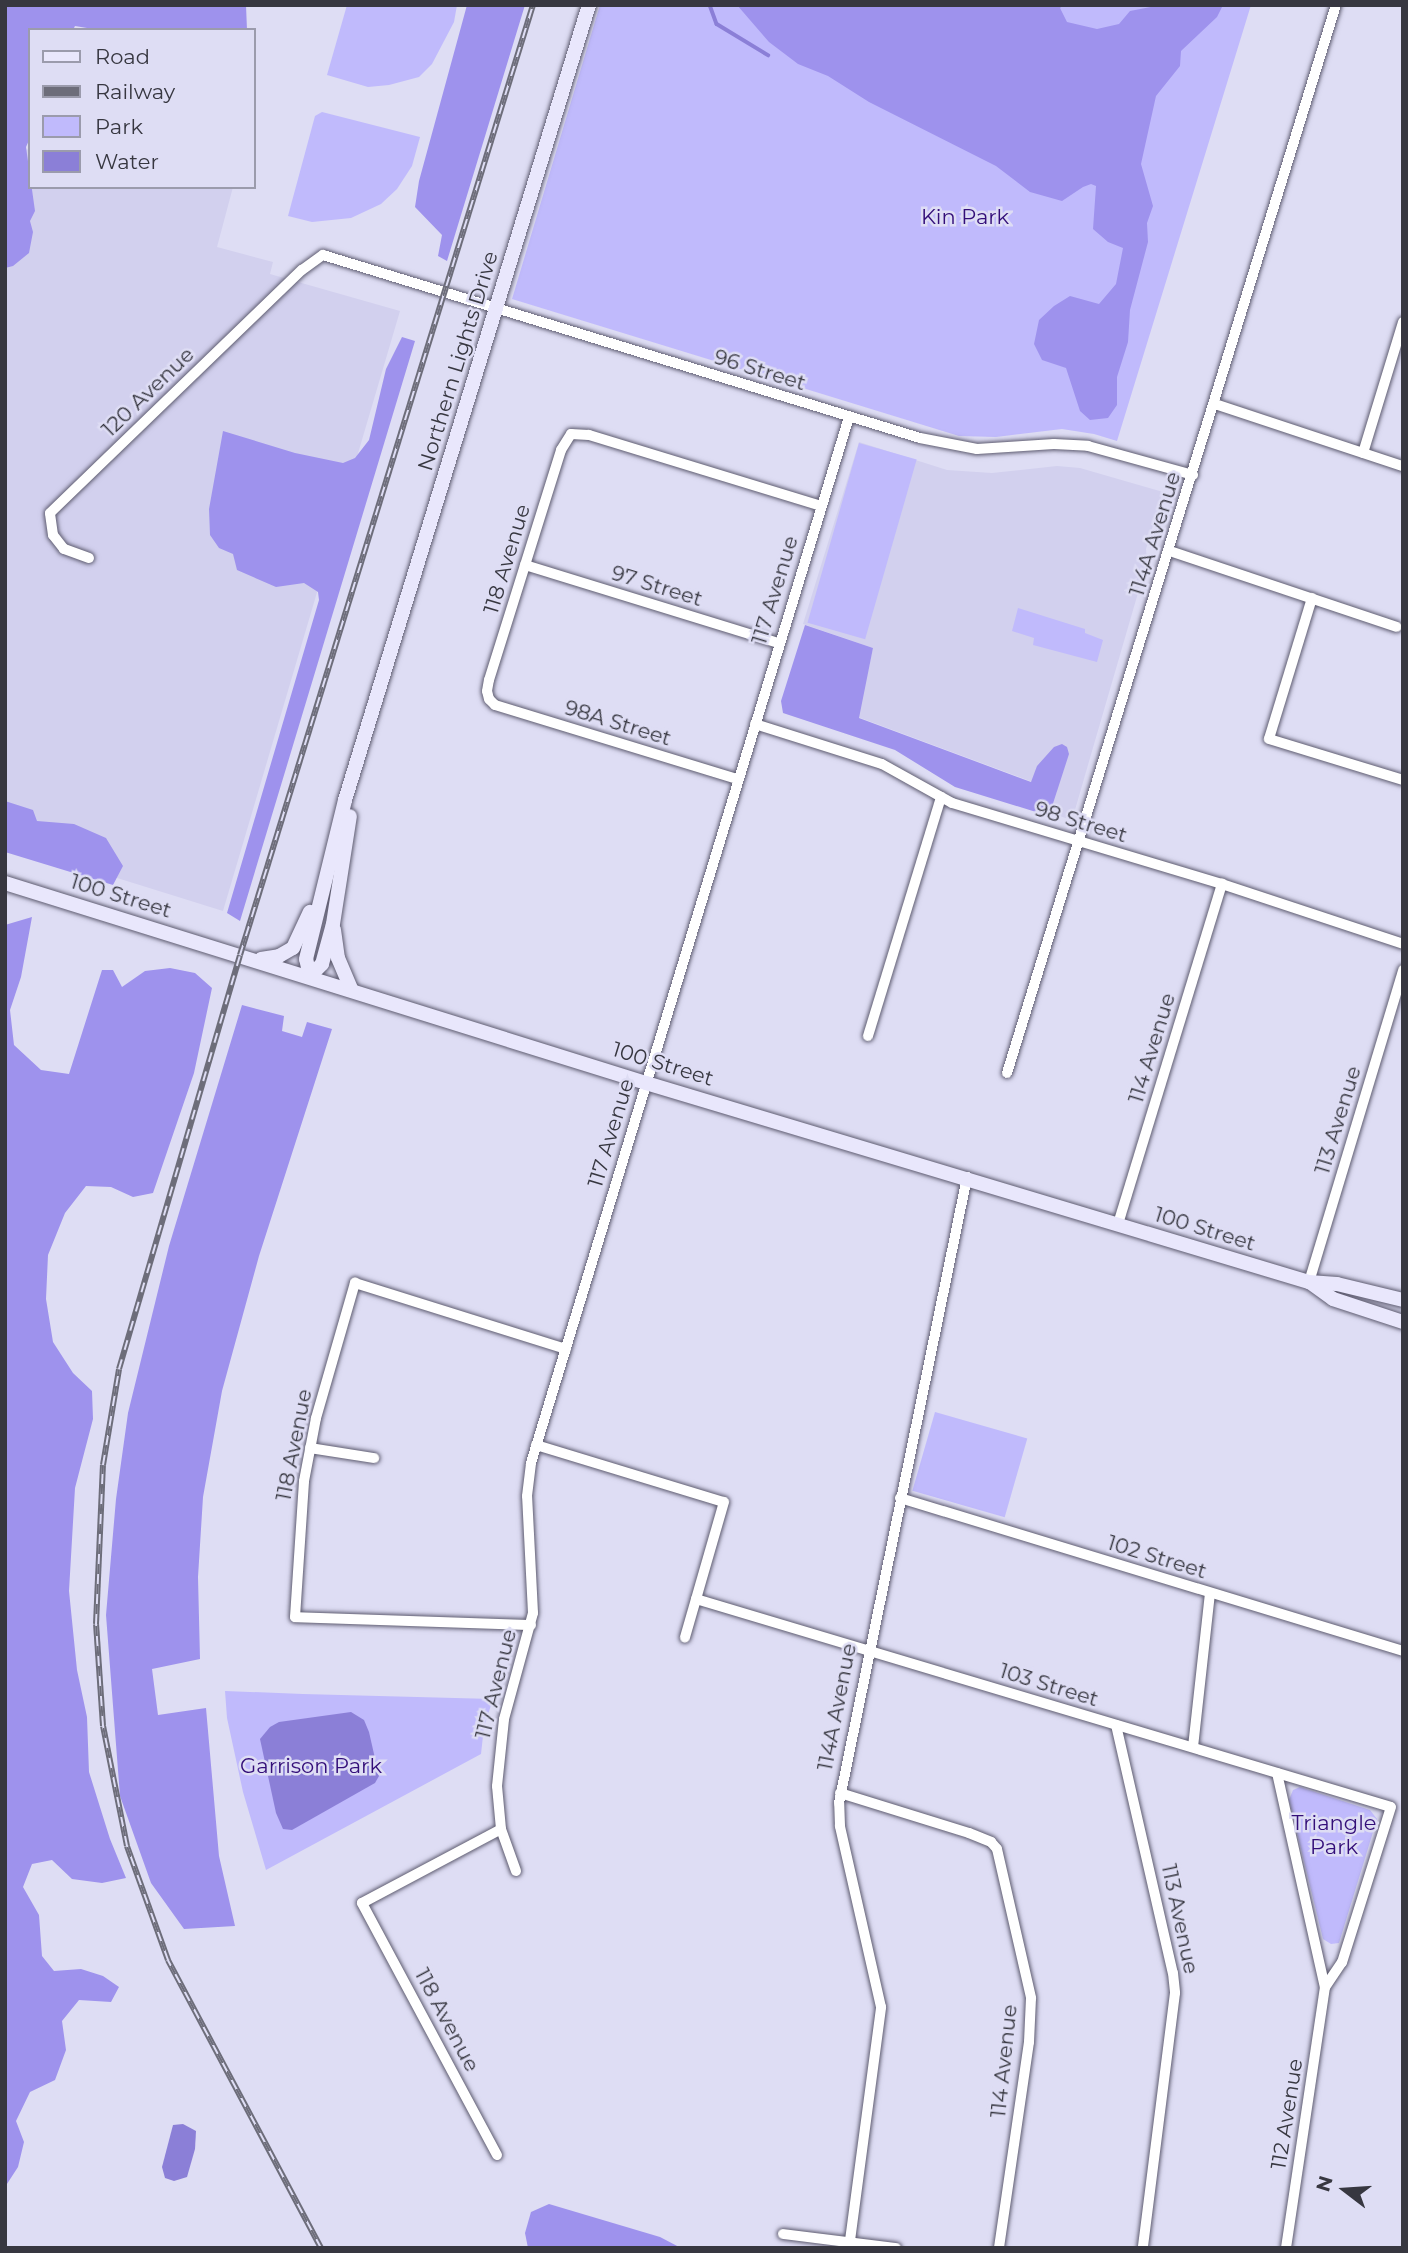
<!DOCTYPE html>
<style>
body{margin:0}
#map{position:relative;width:1408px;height:2253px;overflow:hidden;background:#deddf4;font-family:Montserrat,sans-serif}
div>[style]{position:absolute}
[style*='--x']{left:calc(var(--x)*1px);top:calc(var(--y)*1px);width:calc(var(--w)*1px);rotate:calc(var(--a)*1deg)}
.built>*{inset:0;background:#d2d0ee}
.green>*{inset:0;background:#c0bafc;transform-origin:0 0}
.forest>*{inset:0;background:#9e92ed}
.water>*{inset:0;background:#8b7fd7}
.stream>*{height:3.5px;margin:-1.75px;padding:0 1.75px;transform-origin:1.75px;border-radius:1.75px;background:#8b7fd7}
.roads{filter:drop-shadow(0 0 2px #5e5c70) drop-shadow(0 0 2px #5e5c70)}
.street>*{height:10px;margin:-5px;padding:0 5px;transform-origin:5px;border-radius:5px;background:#fff}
.secondary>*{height:14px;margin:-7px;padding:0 7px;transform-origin:7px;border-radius:7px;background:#e9e7fc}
.rail>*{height:6px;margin-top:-3px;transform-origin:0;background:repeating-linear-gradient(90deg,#deddf4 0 10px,#6d6d7a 0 20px);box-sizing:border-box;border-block:2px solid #6d6d7a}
span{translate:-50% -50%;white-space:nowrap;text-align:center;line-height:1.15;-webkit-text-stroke:5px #deddf4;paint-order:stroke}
.park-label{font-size:21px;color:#330e79}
.street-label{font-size:21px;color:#373740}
.frame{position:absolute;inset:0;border:7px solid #373740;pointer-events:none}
.legend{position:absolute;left:28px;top:28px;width:228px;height:161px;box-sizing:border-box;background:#deddf4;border:2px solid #9b9bac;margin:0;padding:9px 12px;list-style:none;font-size:21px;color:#373740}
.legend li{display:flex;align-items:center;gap:14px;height:35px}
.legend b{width:35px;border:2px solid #9b9bac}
.north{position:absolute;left:1310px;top:2155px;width:70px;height:70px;-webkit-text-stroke:5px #deddf4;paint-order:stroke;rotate:287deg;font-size:19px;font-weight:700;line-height:28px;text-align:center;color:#373740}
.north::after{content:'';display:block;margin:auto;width:24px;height:32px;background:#373740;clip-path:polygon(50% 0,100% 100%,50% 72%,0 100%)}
</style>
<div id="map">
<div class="built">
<div style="clip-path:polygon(30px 149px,30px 187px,233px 187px,217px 247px,273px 262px,270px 274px,400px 311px,223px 911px,5px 843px,5px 153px)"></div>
<div style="clip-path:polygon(859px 442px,947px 470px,992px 473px,1057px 466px,1080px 468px,1163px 492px,1146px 549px,1147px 562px,1072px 820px,1050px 813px,1057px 791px,858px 717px,873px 648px,803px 624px)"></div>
</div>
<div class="green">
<div style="clip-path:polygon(347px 5px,457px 5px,454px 22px,432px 64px,419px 77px,389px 85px,368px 87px,327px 75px)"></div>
<div style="clip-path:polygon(600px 5px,1251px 5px,1117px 441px,1094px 434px,1062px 429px,996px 437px,959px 436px,512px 299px)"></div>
<div style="clip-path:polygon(322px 112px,420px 137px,412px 166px,397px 189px,381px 204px,351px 218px,312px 222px,288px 216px,315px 116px)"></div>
<div style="left:859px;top:443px;width:60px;height:187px;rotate:16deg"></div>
<div style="clip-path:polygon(1018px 608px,1085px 629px,1085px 633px,1103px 640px,1097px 662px,1033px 645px,1034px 638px,1012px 631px)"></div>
<div style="left:935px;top:1412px;width:96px;height:82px;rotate:16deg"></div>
<div style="clip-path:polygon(225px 1691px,303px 1694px,493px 1699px,484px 1727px,481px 1754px,266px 1870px,243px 1792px,227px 1718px)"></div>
<div style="clip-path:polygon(1300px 1787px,1370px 1810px,1377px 1819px,1339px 1943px,1331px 1944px,1323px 1939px,1289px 1800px,1293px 1790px)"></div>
</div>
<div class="forest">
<div style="clip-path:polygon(5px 5px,246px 5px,247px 30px,99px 30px,75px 26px,73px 30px,30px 30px,30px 138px,26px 147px,35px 211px,30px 221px,33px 232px,29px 253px,13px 266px,5px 268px)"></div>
<div style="clip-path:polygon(467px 5px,525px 5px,447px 261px,438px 256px,442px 235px,415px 207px,419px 181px)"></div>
<div style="clip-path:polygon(737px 5px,1063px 5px,1060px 8px,1067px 22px,1097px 29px,1119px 24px,1130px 11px,1161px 5px,1223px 5px,1217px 17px,1181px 51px,1180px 66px,1156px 96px,1141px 164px,1153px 206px,1147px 223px,1148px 242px,1130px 310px,1128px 342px,1117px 377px,1117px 405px,1108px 418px,1090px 420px,1080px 411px,1066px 368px,1042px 360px,1034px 344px,1039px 320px,1054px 306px,1070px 296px,1099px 304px,1116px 284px,1123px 248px,1108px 242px,1093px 229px,1096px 186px,1091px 184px,1083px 187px,1062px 201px,1030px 192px,996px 166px,869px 102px,828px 76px,798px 64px,769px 42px)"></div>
<div style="clip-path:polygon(402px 337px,415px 341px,240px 921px,227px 913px,319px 600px,318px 592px,304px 583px,276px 587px,237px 570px,233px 554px,219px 548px,210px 535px,209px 509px,223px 431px,295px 453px,343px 463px,355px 458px,369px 440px,386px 369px)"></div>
<div style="clip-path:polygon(805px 625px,873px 648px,859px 718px,1031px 782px,1037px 766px,1054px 747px,1062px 744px,1067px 747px,1069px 754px,1049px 816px,955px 787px,895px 750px,783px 713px,781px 701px)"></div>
<div style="clip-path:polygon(5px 801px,33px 810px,37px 821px,74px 824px,106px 838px,123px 866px,113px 885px,5px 852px)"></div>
<div style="clip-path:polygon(32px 917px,21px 977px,10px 1010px,14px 1045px,41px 1070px,69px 1074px,102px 970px,113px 970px,122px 987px,145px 971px,170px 968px,195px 973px,212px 988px,194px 1073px,153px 1193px,133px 1197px,111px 1187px,86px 1186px,65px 1213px,48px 1255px,46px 1299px,53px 1342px,73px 1373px,92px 1391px,93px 1419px,75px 1488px,69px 1591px,77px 1670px,87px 1717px,89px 1772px,110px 1839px,126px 1878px,102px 1883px,72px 1879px,52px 1860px,32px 1864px,23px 1887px,39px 1915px,42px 1956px,54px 1971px,81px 1969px,103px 1976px,119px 1987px,111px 2002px,79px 2000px,62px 2021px,66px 2050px,55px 2080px,30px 2092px,16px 2121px,24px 2142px,18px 2167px,5px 2187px,5px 925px)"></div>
<div style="clip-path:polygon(242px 1005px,284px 1016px,282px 1031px,302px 1037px,307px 1022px,332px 1029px,259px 1256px,222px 1391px,203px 1497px,198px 1577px,200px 1659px,152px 1669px,158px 1715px,206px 1708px,219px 1856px,235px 1926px,184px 1929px,151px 1883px,120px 1796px,106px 1615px,116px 1499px,128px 1413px,169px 1246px)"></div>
<div style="clip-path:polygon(549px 2204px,660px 2237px,681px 2248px,528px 2248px,525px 2233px,531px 2212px)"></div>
</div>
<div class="water">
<div style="clip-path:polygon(351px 1712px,364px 1720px,369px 1732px,379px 1776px,375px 1783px,292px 1830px,283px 1829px,276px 1813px,260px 1739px,270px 1727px,279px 1722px)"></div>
<div style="clip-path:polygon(183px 2124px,196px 2131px,195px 2149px,187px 2177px,174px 2181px,165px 2178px,162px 2167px,173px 2125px)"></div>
</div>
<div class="stream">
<div style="--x:710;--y:5;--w:20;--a:70"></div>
<div style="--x:717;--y:24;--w:60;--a:31.3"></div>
</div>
<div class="roads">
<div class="street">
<div style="--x:1215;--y:404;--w:198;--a:18.3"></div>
<div style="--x:1363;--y:453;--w:137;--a:-73"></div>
<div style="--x:1170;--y:551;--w:239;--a:18.5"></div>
<div style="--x:89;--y:558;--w:27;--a:-160"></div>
<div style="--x:64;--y:549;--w:18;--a:-128"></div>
<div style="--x:53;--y:535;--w:22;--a:-98"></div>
<div style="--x:50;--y:513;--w:350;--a:-44"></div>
<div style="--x:302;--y:270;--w:26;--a:-36"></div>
<div style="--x:323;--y:255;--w:624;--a:17.04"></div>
<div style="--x:920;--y:438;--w:58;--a:10.9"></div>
<div style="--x:977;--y:449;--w:77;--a:-3.7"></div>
<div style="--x:1054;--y:444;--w:34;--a:3"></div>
<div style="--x:1088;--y:446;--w:109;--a:15.4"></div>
<div style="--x:525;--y:565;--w:266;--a:17.1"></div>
<div style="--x:1312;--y:598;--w:147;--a:107"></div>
<div style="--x:1269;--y:739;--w:140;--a:17"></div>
<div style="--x:755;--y:724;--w:133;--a:17.5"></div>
<div style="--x:882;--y:764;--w:80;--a:29.1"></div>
<div style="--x:952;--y:803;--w:282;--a:16.7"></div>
<div style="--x:1222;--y:884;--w:191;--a:18.3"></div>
<div style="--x:737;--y:779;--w:253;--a:-163"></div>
<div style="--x:495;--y:705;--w:8;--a:-135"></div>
<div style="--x:489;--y:699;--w:8;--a:-104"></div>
<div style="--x:487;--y:691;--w:11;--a:-80"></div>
<div style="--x:489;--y:680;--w:241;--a:-72.6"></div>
<div style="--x:561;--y:450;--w:19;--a:-58"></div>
<div style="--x:571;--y:434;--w:18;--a:3"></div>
<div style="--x:589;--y:435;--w:243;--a:17"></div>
<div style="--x:868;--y:1036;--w:250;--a:-73"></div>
<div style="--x:1007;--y:1073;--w:1118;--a:-72.88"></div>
<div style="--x:1118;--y:1224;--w:356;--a:-73"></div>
<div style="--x:1309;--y:1282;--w:326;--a:-73.2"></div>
<div style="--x:536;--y:1445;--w:196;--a:16.9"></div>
<div style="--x:724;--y:1502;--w:141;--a:106.1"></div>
<div style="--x:310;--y:1448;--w:65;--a:8.9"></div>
<div style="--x:900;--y:1498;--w:526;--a:16.92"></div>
<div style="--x:696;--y:1599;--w:725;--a:16.66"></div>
<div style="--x:1391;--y:1807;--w:163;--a:107.5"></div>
<div style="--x:1342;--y:1962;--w:30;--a:124"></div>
<div style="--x:531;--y:1625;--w:236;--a:-178.1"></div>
<div style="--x:295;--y:1617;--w:136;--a:-86.2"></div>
<div style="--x:304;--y:1481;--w:64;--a:-79.2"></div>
<div style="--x:316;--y:1418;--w:141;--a:-73.9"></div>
<div style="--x:355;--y:1283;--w:221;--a:17.4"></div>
<div style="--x:1116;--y:1725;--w:254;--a:77.1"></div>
<div style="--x:1173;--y:1973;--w:20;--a:84"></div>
<div style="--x:1175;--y:1993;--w:257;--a:97.2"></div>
<div style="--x:1193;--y:1747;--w:155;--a:-83.7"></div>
<div style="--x:1277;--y:1773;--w:219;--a:77.4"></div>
<div style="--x:1325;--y:1987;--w:264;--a:98.5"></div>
<div style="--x:840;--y:1793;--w:135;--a:17.2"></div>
<div style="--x:969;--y:1833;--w:24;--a:22"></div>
<div style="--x:991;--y:1842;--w:9;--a:49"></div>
<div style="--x:997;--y:1849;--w:153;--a:77.1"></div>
<div style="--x:1031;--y:1998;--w:44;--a:92.6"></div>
<div style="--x:1029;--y:2042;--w:208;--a:98.3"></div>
<div style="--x:516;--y:1871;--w:45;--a:-109.7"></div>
<div style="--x:501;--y:1829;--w:43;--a:-95.3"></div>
<div style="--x:497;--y:1786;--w:67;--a:-84"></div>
<div style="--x:504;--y:1719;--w:110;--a:-74.7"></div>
<div style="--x:533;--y:1613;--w:117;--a:-92.9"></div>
<div style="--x:527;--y:1496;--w:33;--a:-83"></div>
<div style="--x:531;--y:1463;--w:1093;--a:-73.09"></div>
<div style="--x:497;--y:2155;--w:286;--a:-118.2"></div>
<div style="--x:362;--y:1903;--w:157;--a:-28"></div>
<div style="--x:783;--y:2234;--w:114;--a:7.1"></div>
<div style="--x:849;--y:2248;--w:243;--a:-82.4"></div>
<div style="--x:881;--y:2007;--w:186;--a:-102.8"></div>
<div style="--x:840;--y:1826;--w:23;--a:-92"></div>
<div style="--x:839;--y:1803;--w:639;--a:-78.44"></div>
</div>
<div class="secondary">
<div style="--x:5;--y:883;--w:671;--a:17.33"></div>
<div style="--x:646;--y:1083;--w:692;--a:16.71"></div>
<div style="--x:1309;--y:1282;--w:28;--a:4"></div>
<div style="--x:1337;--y:1284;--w:68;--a:13.6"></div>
<div style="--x:334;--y:930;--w:28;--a:82"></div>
<div style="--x:338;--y:958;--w:34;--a:67"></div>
<div style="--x:261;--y:959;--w:18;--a:-9"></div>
<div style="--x:279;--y:956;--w:16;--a:-30"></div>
<div style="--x:293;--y:948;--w:40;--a:-65"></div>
<div style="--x:310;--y:976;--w:17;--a:-103"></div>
<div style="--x:306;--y:959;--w:164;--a:-76.2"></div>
<div style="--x:345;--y:800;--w:832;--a:-72.94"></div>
<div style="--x:310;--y:976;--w:17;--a:-45"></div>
<div style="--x:322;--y:964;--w:41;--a:-74.6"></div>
<div style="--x:333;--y:924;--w:109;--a:-81.1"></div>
<div style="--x:1311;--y:1283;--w:27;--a:36"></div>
<div style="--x:1333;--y:1299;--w:74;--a:18.2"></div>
</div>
</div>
<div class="rail">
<div style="--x:321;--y:2248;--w:326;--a:-118"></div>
<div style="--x:168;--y:1960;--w:121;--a:-109.8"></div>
<div style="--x:127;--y:1846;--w:122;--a:-101.3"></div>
<div style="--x:103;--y:1726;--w:102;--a:-93.9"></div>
<div style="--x:96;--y:1624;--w:159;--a:-87.5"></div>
<div style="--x:103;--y:1465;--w:97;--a:-80.5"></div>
<div style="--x:119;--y:1369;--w:431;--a:-73.7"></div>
<div style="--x:240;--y:955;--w:994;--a:-72.86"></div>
</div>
<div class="park-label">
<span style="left:965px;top:217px">Kin Park</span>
<span style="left:311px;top:1766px">Garrison Park</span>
<span style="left:1334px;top:1835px">Triangle<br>Park</span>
</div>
<div class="street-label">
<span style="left:458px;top:361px;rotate:-73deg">Northern Lights Drive</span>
<span style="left:760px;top:370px;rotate:17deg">96 Street</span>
<span style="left:148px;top:392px;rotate:-44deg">120 Avenue</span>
<span style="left:1155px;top:534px;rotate:-73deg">114A Avenue</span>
<span style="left:507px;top:559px;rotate:-73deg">118 Avenue</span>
<span style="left:657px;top:586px;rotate:17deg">97 Street</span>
<span style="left:775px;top:590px;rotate:-73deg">117 Avenue</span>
<span style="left:618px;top:723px;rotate:17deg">98A Street</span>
<span style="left:1081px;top:822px;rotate:17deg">98 Street</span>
<span style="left:121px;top:896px;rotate:17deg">100 Street</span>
<span style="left:1152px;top:1048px;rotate:-73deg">114 Avenue</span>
<span style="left:663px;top:1064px;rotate:17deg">100 Street</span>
<span style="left:1338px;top:1120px;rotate:-73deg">113 Avenue</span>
<span style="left:611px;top:1133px;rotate:-73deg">117 Avenue</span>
<span style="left:1205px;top:1229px;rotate:17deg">100 Street</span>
<span style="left:294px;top:1445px;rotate:-79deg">118 Avenue</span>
<span style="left:1157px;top:1557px;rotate:17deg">102 Street</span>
<span style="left:496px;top:1684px;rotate:-76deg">117 Avenue</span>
<span style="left:1049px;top:1685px;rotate:17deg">103 Street</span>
<span style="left:837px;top:1707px;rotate:-79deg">114A Avenue</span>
<span style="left:1180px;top:1919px;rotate:78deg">113 Avenue</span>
<span style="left:447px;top:2020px;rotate:62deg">118 Avenue</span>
<span style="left:1004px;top:2061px;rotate:-84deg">114 Avenue</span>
<span style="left:1287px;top:2114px;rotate:-81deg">112 Avenue</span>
</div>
<div class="frame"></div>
<ul class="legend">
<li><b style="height:9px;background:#e9e7fc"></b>Road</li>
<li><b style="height:9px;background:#6d6d7a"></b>Railway</li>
<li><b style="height:19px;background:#c0bafc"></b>Park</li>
<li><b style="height:19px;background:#8b7fd7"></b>Water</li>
</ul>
<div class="north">N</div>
</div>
